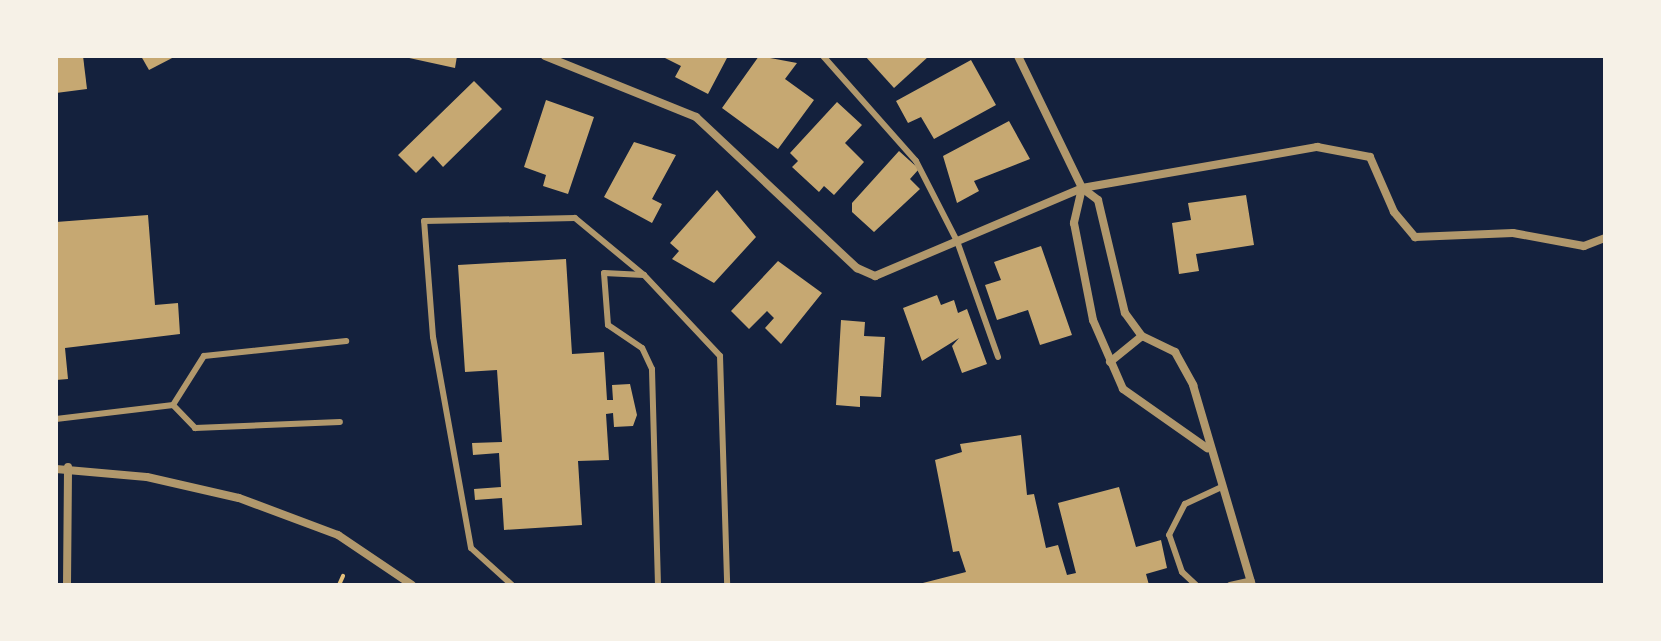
<!DOCTYPE html>
<style>
body{margin:0}
#map{position:relative;width:1661px;height:641px;overflow:hidden;background:#14213d;font-family:"IBM Plex Sans",sans-serif}
div>[style]{position:absolute}
[style*='--x']{left:calc(var(--x)*1px);top:calc(var(--y)*1px);width:calc(var(--w)*1px);rotate:calc(var(--a)*1deg)}
.building>*{inset:0;background:#c6a872}
.path>*{height:4px;margin:-2px;padding:0 2px;transform-origin:2px;border-radius:2px;background:#e5c07b}
.service>*{height:6px;margin:-3px;padding:0 3px;transform-origin:3px;border-radius:3px;background:#b1986c}
.minor>*{height:8px;margin:-4px;padding:0 4px;transform-origin:4px;border-radius:4px;background:#b1986c}
span{translate:-50% -50%;white-space:nowrap;text-align:center;line-height:1.15;-webkit-text-stroke:6px #f6f1e7;paint-order:stroke}
.frame{position:absolute;inset:0;border:58px solid #f6f1e7;pointer-events:none}
</style>
<div id="map">
<div class="building">
<div style="clip-path:polygon(56px 56px,83px 56px,87px 89px,56px 93px)"></div>
<div style="clip-path:polygon(141px 56px,176px 56px,149px 70px)"></div>
<div style="clip-path:polygon(400px 56px,457px 56px,455px 68px)"></div>
<div style="clip-path:polygon(661px 56px,728px 56px,708px 94px,675px 77px,681px 66px)"></div>
<div style="clip-path:polygon(759px 56px,797px 63px,785px 79px,814px 100px,778px 149px,722px 108px)"></div>
<div style="clip-path:polygon(865px 56px,929px 56px,894px 88px)"></div>
<div style="clip-path:polygon(971px 60px,996px 105px,934px 139px,921px 117px,908px 123px,896px 101px)"></div>
<div style="clip-path:polygon(474px 81px,502px 109px,443px 167px,433px 156px,416px 173px,398px 155px)"></div>
<div style="clip-path:polygon(546px 100px,594px 117px,568px 194px,543px 186px,546px 175px,524px 167px)"></div>
<div style="clip-path:polygon(837px 102px,862px 125px,845px 143px,864px 162px,834px 195px,824px 186px,819px 192px,792px 167px,798px 161px,790px 153px)"></div>
<div style="clip-path:polygon(1009px 121px,1030px 159px,974px 181px,979px 191px,957px 203px,943px 156px)"></div>
<div style="clip-path:polygon(634px 142px,676px 155px,652px 199px,662px 204px,652px 223px,604px 197px)"></div>
<div style="clip-path:polygon(899px 151px,919px 169px,910px 179px,920px 189px,874px 232px,852px 212px,852px 203px)"></div>
<div style="clip-path:polygon(717px 190px,756px 237px,714px 283px,672px 259px,679px 251px,670px 243px)"></div>
<div style="clip-path:polygon(1246px 195px,1254px 245px,1196px 254px,1199px 271px,1179px 274px,1172px 223px,1191px 220px,1188px 203px)"></div>
<div style="clip-path:polygon(148px 215px,155px 305px,178px 303px,180px 334px,65px 348px,68px 379px,56px 380px,56px 222px)"></div>
<div style="clip-path:polygon(1041px 246px,1072px 335px,1040px 345px,1028px 310px,997px 320px,985px 285px,1001px 280px,994px 262px)"></div>
<div style="clip-path:polygon(566px 259px,572px 354px,604px 352px,607px 400px,613px 400px,612px 385px,630px 384px,637px 415px,633px 426px,614px 427px,613px 413px,606px 414px,609px 460px,578px 461px,582px 525px,504px 530px,502px 498px,475px 500px,474px 489px,501px 487px,499px 453px,473px 455px,472px 443px,502px 442px,497px 370px,465px 372px,458px 265px)"></div>
<div style="clip-path:polygon(778px 261px,822px 293px,781px 344px,765px 328px,774px 318px,767px 311px,749px 329px,731px 311px)"></div>
<div style="clip-path:polygon(937px 295px,941px 305px,954px 300px,958px 313px,967px 309px,987px 364px,962px 373px,952px 346px,959px 338px,922px 361px,903px 308px)"></div>
<div style="clip-path:polygon(841px 320px,865px 322px,864px 336px,885px 337px,881px 397px,860px 396px,860px 407px,836px 405px)"></div>
<div style="clip-path:polygon(1021px 435px,1027px 495px,1034px 494px,1046px 548px,1058px 545px,1067px 575px,1076px 573px,1058px 503px,1119px 487px,1136px 547px,1161px 540px,1167px 568px,1146px 574px,1149px 585px,915px 585px,966px 572px,959px 551px,953px 552px,935px 460px,962px 452px,960px 444px)"></div>
</div>
<div class="path">
<div style="--x:339;--y:585;--w:10;--a:-66"></div>
</div>
<div class="service">
<div style="--x:823;--y:56;--w:140;--a:48.5"></div>
<div style="--x:916;--y:161;--w:90;--a:62.9"></div>
<div style="--x:957;--y:241;--w:123;--a:70.5"></div>
<div style="--x:173;--y:405;--w:58;--a:-57.7"></div>
<div style="--x:204;--y:356;--w:143;--a:-6"></div>
<div style="--x:56;--y:419;--w:118;--a:-6.8"></div>
<div style="--x:173;--y:405;--w:32;--a:46"></div>
<div style="--x:195;--y:428;--w:145;--a:-2.4"></div>
<div style="--x:512;--y:585;--w:55;--a:-137.9"></div>
<div style="--x:471;--y:548;--w:214;--a:-100.2"></div>
<div style="--x:433;--y:337;--w:116;--a:-94.4"></div>
<div style="--x:424;--y:221;--w:151;--a:-1.1"></div>
<div style="--x:575;--y:218;--w:89;--a:39.6"></div>
<div style="--x:658;--y:585;--w:216;--a:-91.6"></div>
<div style="--x:652;--y:369;--w:23;--a:-115"></div>
<div style="--x:642;--y:348;--w:41;--a:-145.9"></div>
<div style="--x:608;--y:325;--w:52;--a:-94.4"></div>
<div style="--x:604;--y:273;--w:40;--a:2.9"></div>
<div style="--x:644;--y:275;--w:111;--a:46.8"></div>
<div style="--x:720;--y:356;--w:229;--a:88.2"></div>
<div style="--x:1196;--y:585;--w:19;--a:-137"></div>
<div style="--x:1182;--y:572;--w:39;--a:-109"></div>
<div style="--x:1169;--y:535;--w:35;--a:-63"></div>
<div style="--x:1185;--y:504;--w:38;--a:-25"></div>
<div style="--x:1230;--y:585;--w:22;--a:-13"></div>
</div>
<div class="minor">
<div style="--x:545;--y:56;--w:163;--a:22"></div>
<div style="--x:696;--y:117;--w:221;--a:43.2"></div>
<div style="--x:857;--y:268;--w:20;--a:24"></div>
<div style="--x:875;--y:276;--w:225;--a:-23"></div>
<div style="--x:1082;--y:188;--w:239;--a:-9.9"></div>
<div style="--x:1317;--y:147;--w:54;--a:10.7"></div>
<div style="--x:1370;--y:157;--w:60;--a:66.4"></div>
<div style="--x:1394;--y:212;--w:33;--a:50"></div>
<div style="--x:1415;--y:237;--w:98;--a:-2.3"></div>
<div style="--x:1513;--y:233;--w:72;--a:10.4"></div>
<div style="--x:1584;--y:246;--w:22;--a:-21"></div>
<div style="--x:1018;--y:56;--w:147;--a:64.1"></div>
<div style="--x:1082;--y:188;--w:20;--a:37"></div>
<div style="--x:1098;--y:200;--w:116;--a:76.6"></div>
<div style="--x:1125;--y:313;--w:29;--a:54"></div>
<div style="--x:1082;--y:188;--w:36;--a:103"></div>
<div style="--x:1074;--y:223;--w:99;--a:78.9"></div>
<div style="--x:1093;--y:320;--w:75;--a:66.5"></div>
<div style="--x:1123;--y:389;--w:103;--a:35.1"></div>
<div style="--x:1110;--y:362;--w:41;--a:-39.1"></div>
<div style="--x:1142;--y:336;--w:37;--a:26"></div>
<div style="--x:1175;--y:352;--w:38;--a:61"></div>
<div style="--x:1193;--y:385;--w:209;--a:73.6"></div>
<div style="--x:56;--y:469;--w:91;--a:5"></div>
<div style="--x:147;--y:477;--w:94;--a:12.9"></div>
<div style="--x:239;--y:498;--w:106;--a:20.5"></div>
<div style="--x:338;--y:535;--w:89;--a:34"></div>
<div style="--x:67;--y:585;--w:118;--a:-89.5"></div>
</div>
<div class="frame"></div>
</div>
